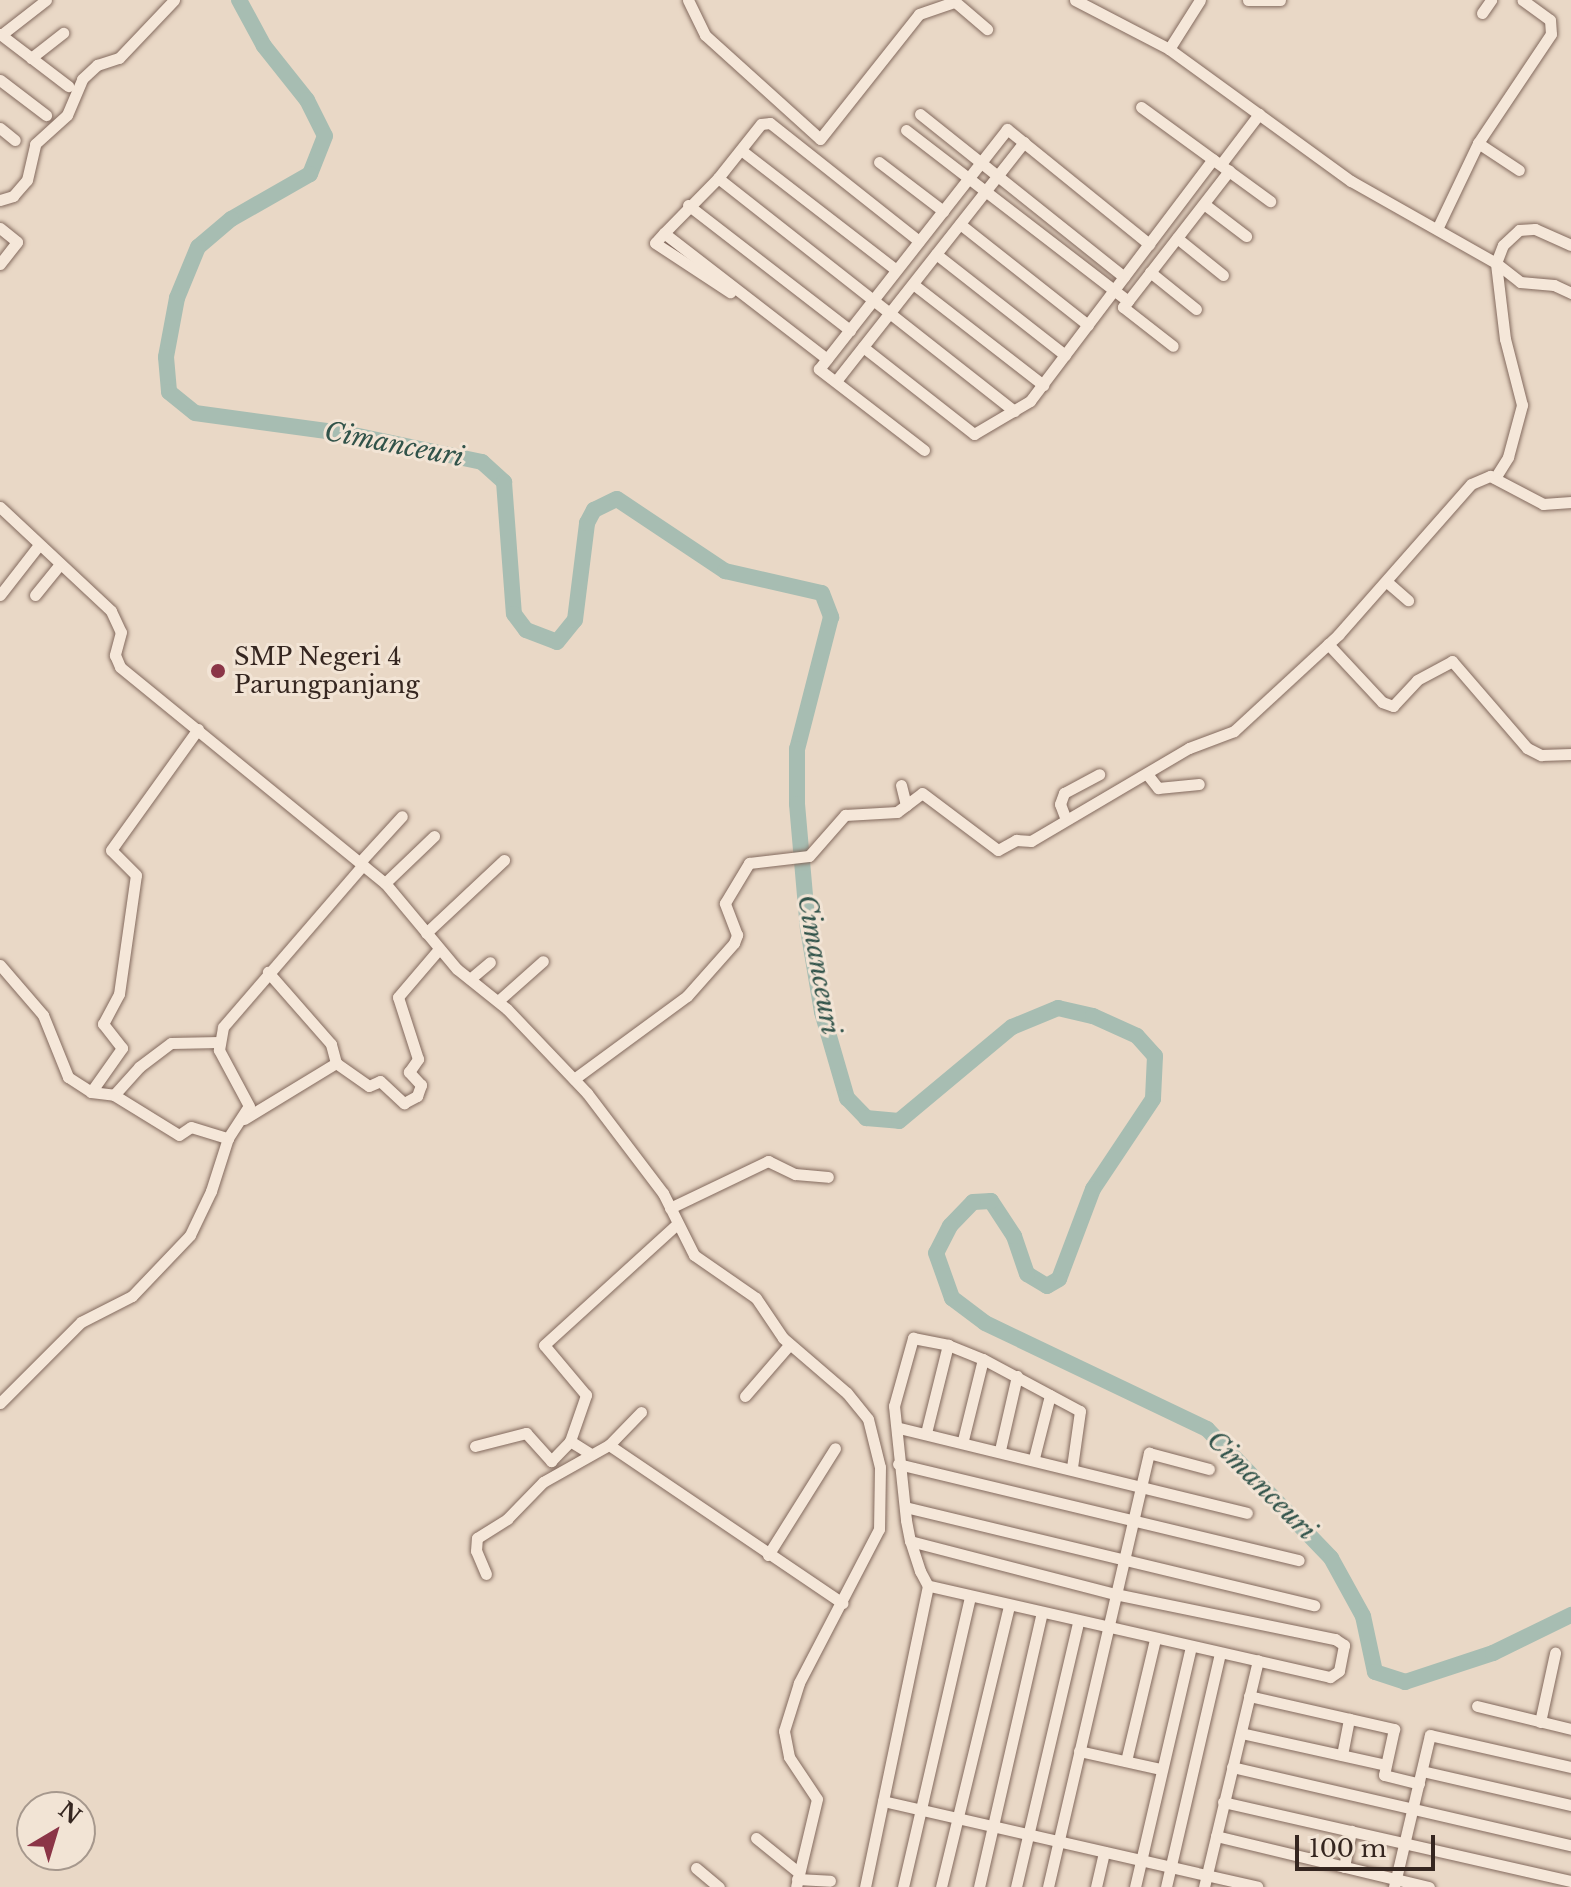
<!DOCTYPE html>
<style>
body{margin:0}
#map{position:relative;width:1571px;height:1887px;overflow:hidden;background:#e9d8c6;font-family:"Libre Baskerville",serif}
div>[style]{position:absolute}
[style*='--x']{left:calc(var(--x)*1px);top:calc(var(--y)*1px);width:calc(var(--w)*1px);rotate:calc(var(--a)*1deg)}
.river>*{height:16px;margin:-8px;padding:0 8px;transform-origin:8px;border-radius:8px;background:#a7bdb2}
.roads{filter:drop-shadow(0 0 2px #836a5e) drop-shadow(0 0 2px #836a5e)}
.minor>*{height:11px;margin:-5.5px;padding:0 5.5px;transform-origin:5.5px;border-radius:5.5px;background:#f5e7d9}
.dots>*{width:22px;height:22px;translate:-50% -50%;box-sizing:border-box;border:4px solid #f2e4d5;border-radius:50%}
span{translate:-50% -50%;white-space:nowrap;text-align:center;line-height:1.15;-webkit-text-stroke:6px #f2e4d5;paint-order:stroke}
.poi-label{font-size:24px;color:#352620}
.left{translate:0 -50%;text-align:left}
.water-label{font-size:26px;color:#31534a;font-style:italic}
.north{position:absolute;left:16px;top:1791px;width:80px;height:80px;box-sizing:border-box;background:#f2e4d5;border:2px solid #a6988d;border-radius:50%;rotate:38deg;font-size:22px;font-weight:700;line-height:32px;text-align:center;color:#352620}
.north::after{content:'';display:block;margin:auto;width:28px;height:36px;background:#8b3547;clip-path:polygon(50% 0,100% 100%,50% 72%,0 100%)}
.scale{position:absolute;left:1295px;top:1835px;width:140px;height:36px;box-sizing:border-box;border:4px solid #352620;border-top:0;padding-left:10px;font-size:24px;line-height:28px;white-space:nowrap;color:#352620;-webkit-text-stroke:6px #f2e4d5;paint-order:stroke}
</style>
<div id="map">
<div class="river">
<div style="--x:239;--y:0;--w:52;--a:61.5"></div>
<div style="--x:264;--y:46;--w:69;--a:51.5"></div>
<div style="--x:307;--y:100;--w:40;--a:63.4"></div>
<div style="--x:325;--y:136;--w:41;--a:111.5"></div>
<div style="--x:310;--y:174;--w:91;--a:150.3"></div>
<div style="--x:231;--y:219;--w:43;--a:139.7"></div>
<div style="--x:198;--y:247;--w:55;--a:112.4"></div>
<div style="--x:177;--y:298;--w:60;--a:100.6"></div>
<div style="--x:166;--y:357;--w:35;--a:85"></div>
<div style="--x:169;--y:392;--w:33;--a:39"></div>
<div style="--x:195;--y:413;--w:155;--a:7.8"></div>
<div style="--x:349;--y:434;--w:136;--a:11.9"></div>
<div style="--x:482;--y:462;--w:30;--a:42"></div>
<div style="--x:504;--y:482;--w:132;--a:85.7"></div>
<div style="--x:514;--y:614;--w:20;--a:53"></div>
<div style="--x:526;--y:630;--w:33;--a:21"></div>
<div style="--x:557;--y:642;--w:28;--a:-51"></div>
<div style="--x:575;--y:620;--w:98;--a:-82.9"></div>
<div style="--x:587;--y:523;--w:15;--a:-62"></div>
<div style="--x:594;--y:510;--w:25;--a:-26"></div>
<div style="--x:617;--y:499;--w:130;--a:33.7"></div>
<div style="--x:725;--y:571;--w:99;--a:12.8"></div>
<div style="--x:822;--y:593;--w:26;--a:69"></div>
<div style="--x:831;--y:617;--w:136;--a:104.4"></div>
<div style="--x:797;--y:749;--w:55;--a:90"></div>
<div style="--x:797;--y:804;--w:125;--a:85"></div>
<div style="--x:808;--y:929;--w:84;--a:80.4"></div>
<div style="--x:822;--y:1012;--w:90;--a:73.8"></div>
<div style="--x:847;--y:1098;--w:28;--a:46"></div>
<div style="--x:866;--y:1118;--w:33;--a:5"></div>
<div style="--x:899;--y:1121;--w:147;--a:-39.8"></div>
<div style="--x:1012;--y:1027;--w:50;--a:-22.4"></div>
<div style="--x:1058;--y:1008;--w:36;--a:13"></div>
<div style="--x:1093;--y:1016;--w:48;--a:24.4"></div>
<div style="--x:1137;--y:1036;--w:27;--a:48"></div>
<div style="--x:1155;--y:1056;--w:43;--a:92.7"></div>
<div style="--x:1153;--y:1099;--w:108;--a:123.7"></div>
<div style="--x:1093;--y:1189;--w:96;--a:110.7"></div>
<div style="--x:1059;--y:1279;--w:14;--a:150"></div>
<div style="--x:1047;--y:1286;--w:23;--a:-149"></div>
<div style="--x:1027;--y:1274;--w:40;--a:-108.9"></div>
<div style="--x:1014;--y:1236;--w:42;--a:-123.3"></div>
<div style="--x:991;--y:1201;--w:18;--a:177"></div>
<div style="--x:973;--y:1202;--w:33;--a:134"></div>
<div style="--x:950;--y:1226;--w:30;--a:117"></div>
<div style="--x:936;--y:1253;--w:48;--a:70.4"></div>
<div style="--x:952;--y:1298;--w:41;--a:37.1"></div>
<div style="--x:985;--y:1323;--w:246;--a:25.5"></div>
<div style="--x:1207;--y:1429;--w:179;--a:46.1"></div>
<div style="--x:1331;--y:1558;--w:66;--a:61.1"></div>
<div style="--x:1363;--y:1616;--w:57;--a:77.9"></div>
<div style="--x:1375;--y:1672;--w:32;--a:18"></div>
<div style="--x:1405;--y:1682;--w:93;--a:-18.2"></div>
<div style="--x:1493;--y:1653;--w:87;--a:-26"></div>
</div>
<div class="roads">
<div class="minor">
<div style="--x:688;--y:0;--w:39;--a:64"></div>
<div style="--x:705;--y:35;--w:155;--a:42.1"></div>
<div style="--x:820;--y:139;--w:159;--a:-51.6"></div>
<div style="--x:919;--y:14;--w:37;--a:-19"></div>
<div style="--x:953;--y:0;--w:45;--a:40.5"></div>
<div style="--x:1075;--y:0;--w:106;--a:27.5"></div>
<div style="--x:1200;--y:0;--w:58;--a:122.3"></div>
<div style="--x:1169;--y:49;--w:225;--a:36"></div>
<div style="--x:1351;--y:181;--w:167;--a:29.5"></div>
<div style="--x:1496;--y:263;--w:19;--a:-69"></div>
<div style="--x:1503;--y:245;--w:22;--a:-43"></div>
<div style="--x:1519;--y:230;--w:16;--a:-4"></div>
<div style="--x:1535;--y:229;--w:39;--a:24"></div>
<div style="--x:1248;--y:0;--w:32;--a:0"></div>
<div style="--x:1482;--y:13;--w:16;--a:-55"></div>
<div style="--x:0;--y:34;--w:86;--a:37.4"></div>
<div style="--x:1;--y:35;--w:57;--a:-37.9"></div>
<div style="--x:31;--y:58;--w:41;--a:-38"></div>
<div style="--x:0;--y:80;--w:58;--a:37.3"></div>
<div style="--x:1141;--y:107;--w:160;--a:36.1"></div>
<div style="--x:920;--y:114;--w:261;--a:38.6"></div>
<div style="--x:0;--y:128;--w:19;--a:39"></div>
<div style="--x:906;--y:130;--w:280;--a:37.6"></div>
<div style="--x:1128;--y:301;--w:165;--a:-52.2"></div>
<div style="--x:1478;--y:143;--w:49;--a:33.4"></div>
<div style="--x:741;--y:150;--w:196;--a:37.7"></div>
<div style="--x:879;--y:162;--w:81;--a:37.4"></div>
<div style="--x:1221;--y:164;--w:63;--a:-52.8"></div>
<div style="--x:718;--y:178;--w:377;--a:38.2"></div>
<div style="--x:0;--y:200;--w:14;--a:-17"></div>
<div style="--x:13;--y:196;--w:21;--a:-49"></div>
<div style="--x:27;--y:180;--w:37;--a:-77"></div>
<div style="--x:35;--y:144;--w:43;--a:-42.2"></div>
<div style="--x:67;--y:115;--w:39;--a:-67"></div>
<div style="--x:82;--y:79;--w:21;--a:-43"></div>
<div style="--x:97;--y:65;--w:23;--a:-18"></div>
<div style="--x:119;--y:58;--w:80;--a:-46.5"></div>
<div style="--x:1204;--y:204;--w:53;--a:37.3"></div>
<div style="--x:688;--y:205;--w:205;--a:37.7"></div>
<div style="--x:960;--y:224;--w:163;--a:38.3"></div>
<div style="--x:1438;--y:227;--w:93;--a:-64.5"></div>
<div style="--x:1478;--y:143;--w:131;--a:-56.2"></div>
<div style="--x:1551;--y:34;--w:14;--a:-94"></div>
<div style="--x:1550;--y:20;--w:34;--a:-144"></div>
<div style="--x:0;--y:228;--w:22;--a:39"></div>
<div style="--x:17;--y:242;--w:28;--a:128"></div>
<div style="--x:664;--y:233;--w:13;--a:132"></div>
<div style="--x:655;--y:243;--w:90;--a:33.2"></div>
<div style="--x:1177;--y:238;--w:59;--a:38.8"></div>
<div style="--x:936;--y:254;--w:164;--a:38.1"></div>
<div style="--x:1496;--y:263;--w:31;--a:38"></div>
<div style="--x:1520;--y:282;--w:34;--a:5"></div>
<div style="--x:1554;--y:285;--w:19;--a:25"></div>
<div style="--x:1150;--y:272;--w:59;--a:38.8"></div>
<div style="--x:913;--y:284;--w:165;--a:37.8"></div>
<div style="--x:1128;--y:301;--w:8;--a:130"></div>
<div style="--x:1123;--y:307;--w:63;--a:38"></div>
<div style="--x:863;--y:347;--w:141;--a:38.1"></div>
<div style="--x:974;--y:434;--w:65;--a:-30.5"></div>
<div style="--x:1030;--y:401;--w:303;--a:-52.9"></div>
<div style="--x:827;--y:359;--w:206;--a:-142.3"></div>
<div style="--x:664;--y:233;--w:77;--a:-45.5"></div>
<div style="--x:718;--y:178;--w:69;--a:-51.5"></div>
<div style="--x:761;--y:124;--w:9;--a:-6"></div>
<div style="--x:770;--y:123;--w:190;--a:38.4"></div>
<div style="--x:836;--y:381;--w:304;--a:-51.8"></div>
<div style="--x:924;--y:450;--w:133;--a:-142.4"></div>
<div style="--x:819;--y:369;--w:305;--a:-51.9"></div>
<div style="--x:1007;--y:129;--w:183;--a:39"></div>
<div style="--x:1495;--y:478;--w:25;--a:-58"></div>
<div style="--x:1508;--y:457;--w:54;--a:-74.9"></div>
<div style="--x:1522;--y:405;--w:68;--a:-104.4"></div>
<div style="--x:1505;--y:339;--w:77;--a:-96.8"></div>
<div style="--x:0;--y:507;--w:152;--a:43.1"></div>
<div style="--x:111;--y:611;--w:23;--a:65"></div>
<div style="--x:121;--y:632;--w:24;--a:105"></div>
<div style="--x:115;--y:655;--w:13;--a:67"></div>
<div style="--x:120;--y:667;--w:342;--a:39.2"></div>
<div style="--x:385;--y:883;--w:112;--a:50.1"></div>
<div style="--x:457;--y:969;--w:64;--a:38.7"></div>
<div style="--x:507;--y:1009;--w:116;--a:46.4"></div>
<div style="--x:587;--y:1093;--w:126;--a:52.8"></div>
<div style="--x:663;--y:1193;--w:69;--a:63.4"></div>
<div style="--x:694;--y:1255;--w:75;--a:34.7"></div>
<div style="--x:756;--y:1298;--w:48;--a:56"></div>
<div style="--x:783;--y:1338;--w:84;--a:40.7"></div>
<div style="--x:847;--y:1393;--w:33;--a:51"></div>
<div style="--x:868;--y:1419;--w:49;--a:76"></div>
<div style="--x:880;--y:1467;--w:62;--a:90.9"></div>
<div style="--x:879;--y:1529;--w:174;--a:117.5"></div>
<div style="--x:799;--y:1683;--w:50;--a:107.4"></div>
<div style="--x:784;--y:1731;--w:26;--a:79"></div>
<div style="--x:789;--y:1757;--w:50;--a:56.3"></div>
<div style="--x:817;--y:1799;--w:90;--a:103.4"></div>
<div style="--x:1387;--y:582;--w:28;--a:41"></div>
<div style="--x:0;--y:595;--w:62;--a:-52.2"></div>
<div style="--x:35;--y:595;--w:38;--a:-51"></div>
<div style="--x:1328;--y:644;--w:79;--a:47"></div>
<div style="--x:1382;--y:702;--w:12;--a:20"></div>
<div style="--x:1393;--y:706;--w:35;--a:-47"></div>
<div style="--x:1417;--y:680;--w:40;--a:-28"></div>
<div style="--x:1452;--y:661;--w:115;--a:49.2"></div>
<div style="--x:1527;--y:748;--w:16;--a:27"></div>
<div style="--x:1541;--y:755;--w:30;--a:-2"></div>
<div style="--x:1147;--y:774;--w:18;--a:52"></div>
<div style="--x:1158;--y:788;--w:41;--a:-5.6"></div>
<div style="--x:901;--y:785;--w:21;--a:76"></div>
<div style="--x:1065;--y:817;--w:14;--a:-111"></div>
<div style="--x:1060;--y:804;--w:12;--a:-70"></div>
<div style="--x:1064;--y:793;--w:40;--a:-28"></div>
<div style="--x:360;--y:862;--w:62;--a:-47.6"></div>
<div style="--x:385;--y:883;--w:68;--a:-43.8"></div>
<div style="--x:426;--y:933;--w:107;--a:-43.1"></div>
<div style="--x:0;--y:965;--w:66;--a:49.3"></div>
<div style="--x:43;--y:1015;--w:67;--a:68"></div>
<div style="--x:68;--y:1077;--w:27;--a:33"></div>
<div style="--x:91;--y:1092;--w:23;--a:7"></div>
<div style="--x:114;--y:1095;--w:76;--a:31.6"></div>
<div style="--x:179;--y:1135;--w:14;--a:-34"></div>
<div style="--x:191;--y:1127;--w:39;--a:17"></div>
<div style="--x:470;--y:979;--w:26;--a:-40"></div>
<div style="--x:498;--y:1001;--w:60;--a:-41.6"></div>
<div style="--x:336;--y:1063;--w:40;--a:34.9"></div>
<div style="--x:369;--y:1086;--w:12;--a:-24"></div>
<div style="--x:380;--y:1081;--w:33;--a:43"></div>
<div style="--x:404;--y:1103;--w:15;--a:-28"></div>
<div style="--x:417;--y:1096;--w:12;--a:-70"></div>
<div style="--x:421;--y:1085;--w:18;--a:-133"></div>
<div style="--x:409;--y:1072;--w:16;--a:-55"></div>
<div style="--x:418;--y:1059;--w:65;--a:-107.9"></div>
<div style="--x:398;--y:997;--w:63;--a:-49.5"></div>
<div style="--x:574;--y:1079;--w:140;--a:-36.3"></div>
<div style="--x:687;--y:996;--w:71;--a:-48.4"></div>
<div style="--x:734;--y:943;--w:9;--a:-69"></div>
<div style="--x:737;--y:935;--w:34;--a:-111"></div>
<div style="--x:725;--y:903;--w:47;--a:-59"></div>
<div style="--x:749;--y:863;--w:60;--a:-6.7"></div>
<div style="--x:809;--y:856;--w:55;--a:-48.7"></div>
<div style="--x:845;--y:815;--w:52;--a:-3.3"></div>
<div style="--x:897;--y:812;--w:31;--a:-37"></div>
<div style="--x:922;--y:793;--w:95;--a:36.9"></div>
<div style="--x:998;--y:850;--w:21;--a:-29"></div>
<div style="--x:1016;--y:840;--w:15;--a:4"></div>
<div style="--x:1031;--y:841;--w:183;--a:-30.5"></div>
<div style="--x:1189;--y:748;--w:48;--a:-20.7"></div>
<div style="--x:1234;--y:731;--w:142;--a:-42.7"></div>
<div style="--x:1338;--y:635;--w:201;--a:-48.6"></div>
<div style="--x:1471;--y:484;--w:21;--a:-23"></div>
<div style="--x:1490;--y:476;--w:60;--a:27.8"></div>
<div style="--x:1543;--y:504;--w:28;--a:-4"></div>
<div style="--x:91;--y:1092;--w:54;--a:-54.8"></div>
<div style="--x:122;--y:1048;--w:31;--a:-128"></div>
<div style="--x:103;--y:1024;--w:34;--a:-62"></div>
<div style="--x:119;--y:994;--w:120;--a:-81.9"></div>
<div style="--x:136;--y:875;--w:35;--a:-135"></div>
<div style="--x:111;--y:850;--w:149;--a:-54.3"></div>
<div style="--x:114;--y:1095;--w:38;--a:-48"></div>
<div style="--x:139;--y:1067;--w:40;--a:-37"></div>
<div style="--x:171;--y:1043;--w:48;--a:-1.2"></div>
<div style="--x:244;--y:1119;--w:108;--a:-31.3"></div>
<div style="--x:336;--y:1063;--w:20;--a:-105"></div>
<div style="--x:331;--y:1044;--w:96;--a:-131.2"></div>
<div style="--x:670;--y:1208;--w:109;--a:-25.6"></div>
<div style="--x:768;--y:1161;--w:30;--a:26"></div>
<div style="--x:795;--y:1174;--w:33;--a:5"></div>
<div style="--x:745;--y:1396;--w:67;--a:-49.2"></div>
<div style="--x:0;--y:1403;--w:115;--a:-45"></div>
<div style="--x:81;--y:1322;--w:57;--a:-27"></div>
<div style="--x:132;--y:1296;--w:84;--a:-46.4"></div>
<div style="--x:190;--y:1235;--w:49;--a:-64.5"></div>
<div style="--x:211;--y:1191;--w:56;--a:-72.2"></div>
<div style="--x:228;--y:1138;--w:38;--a:-57"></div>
<div style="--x:249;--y:1106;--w:64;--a:-118.2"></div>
<div style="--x:219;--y:1050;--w:23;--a:-80"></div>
<div style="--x:223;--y:1027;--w:214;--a:-49.2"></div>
<div style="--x:899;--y:1428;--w:358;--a:13.7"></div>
<div style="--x:926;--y:1433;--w:91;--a:-76"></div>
<div style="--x:948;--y:1345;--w:38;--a:22"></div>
<div style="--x:963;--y:1440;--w:83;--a:-76.1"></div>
<div style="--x:983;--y:1359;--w:110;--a:28.2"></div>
<div style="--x:1080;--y:1411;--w:57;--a:98.1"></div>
<div style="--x:570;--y:1441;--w:49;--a:-70.8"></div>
<div style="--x:586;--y:1395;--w:65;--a:-130"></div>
<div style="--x:544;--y:1345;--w:178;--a:-42.3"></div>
<div style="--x:609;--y:1445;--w:46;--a:-45.9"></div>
<div style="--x:475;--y:1446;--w:53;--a:-14.3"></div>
<div style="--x:526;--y:1433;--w:38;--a:48"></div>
<div style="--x:551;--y:1461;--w:28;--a:-46"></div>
<div style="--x:570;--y:1441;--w:22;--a:32"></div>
<div style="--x:1000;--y:1450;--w:76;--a:-77.1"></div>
<div style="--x:1034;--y:1458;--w:65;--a:-75.7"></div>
<div style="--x:898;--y:1464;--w:412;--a:13.5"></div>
<div style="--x:905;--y:1507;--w:421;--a:13.5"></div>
<div style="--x:910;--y:1541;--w:212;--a:14.5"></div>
<div style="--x:1115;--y:1594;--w:225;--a:11.6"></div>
<div style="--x:1335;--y:1639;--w:11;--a:34"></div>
<div style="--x:1344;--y:1645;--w:26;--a:101"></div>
<div style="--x:1339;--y:1671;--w:11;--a:146"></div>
<div style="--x:1330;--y:1677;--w:412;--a:-167.2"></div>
<div style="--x:928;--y:1586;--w:17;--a:-118"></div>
<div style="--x:920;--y:1571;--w:32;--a:-108"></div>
<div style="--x:910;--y:1541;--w:21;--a:-101"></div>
<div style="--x:906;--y:1520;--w:115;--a:-96"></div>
<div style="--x:894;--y:1406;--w:71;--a:-74.4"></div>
<div style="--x:913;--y:1338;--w:36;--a:11"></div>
<div style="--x:768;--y:1555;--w:126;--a:-57.9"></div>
<div style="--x:486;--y:1574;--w:25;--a:-113"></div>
<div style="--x:476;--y:1551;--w:13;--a:-86"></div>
<div style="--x:477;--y:1538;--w:36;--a:-32"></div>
<div style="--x:507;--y:1519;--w:52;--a:-45.8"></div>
<div style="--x:543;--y:1482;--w:76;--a:-29.3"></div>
<div style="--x:609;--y:1445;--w:282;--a:34.1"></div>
<div style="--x:1249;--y:1696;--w:149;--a:12.8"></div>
<div style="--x:1394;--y:1729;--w:47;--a:102.3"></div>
<div style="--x:1384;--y:1775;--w:36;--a:14"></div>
<div style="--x:1477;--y:1706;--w:97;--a:13.7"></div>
<div style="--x:1540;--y:1722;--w:71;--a:-77.7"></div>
<div style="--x:1241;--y:1733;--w:148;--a:12.4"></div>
<div style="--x:1079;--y:1751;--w:84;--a:12.4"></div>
<div style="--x:1342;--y:1755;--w:37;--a:-79"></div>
<div style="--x:1126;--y:1761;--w:125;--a:-76.6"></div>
<div style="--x:1232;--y:1767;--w:348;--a:13"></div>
<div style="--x:1422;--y:1771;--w:153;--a:12.9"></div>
<div style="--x:883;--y:1801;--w:384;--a:12.9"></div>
<div style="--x:1223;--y:1802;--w:357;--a:12.8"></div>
<div style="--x:1216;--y:1836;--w:219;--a:13.5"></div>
<div style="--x:756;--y:1838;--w:54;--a:39"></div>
<div style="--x:1344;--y:1867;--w:37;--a:-79"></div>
<div style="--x:696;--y:1868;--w:30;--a:40"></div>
<div style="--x:797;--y:1879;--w:33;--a:3"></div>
<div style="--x:865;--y:1887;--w:308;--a:-78.2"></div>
<div style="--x:903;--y:1887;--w:298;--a:-77"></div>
<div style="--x:941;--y:1887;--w:290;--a:-76.4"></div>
<div style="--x:979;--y:1887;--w:281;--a:-77.1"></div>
<div style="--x:1016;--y:1887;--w:272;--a:-76.8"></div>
<div style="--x:1048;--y:1887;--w:446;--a:-76.9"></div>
<div style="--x:1149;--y:1453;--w:62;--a:14.9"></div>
<div style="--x:1096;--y:1887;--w:36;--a:-77"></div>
<div style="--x:1135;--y:1887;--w:247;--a:-76.9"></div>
<div style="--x:1166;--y:1887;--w:240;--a:-77"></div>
<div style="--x:1204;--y:1887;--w:233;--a:-76.6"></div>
<div style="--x:1394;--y:1887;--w:156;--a:-76.7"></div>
<div style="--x:1430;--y:1735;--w:145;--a:12.8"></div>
</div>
</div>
<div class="dots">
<div style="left:218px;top:671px;background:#8b3547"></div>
</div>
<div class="poi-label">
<span class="left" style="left:234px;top:671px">SMP Negeri 4<br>Parungpanjang</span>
</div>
<div class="water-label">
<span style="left:394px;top:445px;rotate:11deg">Cimanceuri</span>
<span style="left:818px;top:965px;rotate:80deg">Cimanceuri</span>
<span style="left:1261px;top:1486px;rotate:45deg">Cimanceuri</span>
</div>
<div class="north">N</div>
<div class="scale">100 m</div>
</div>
